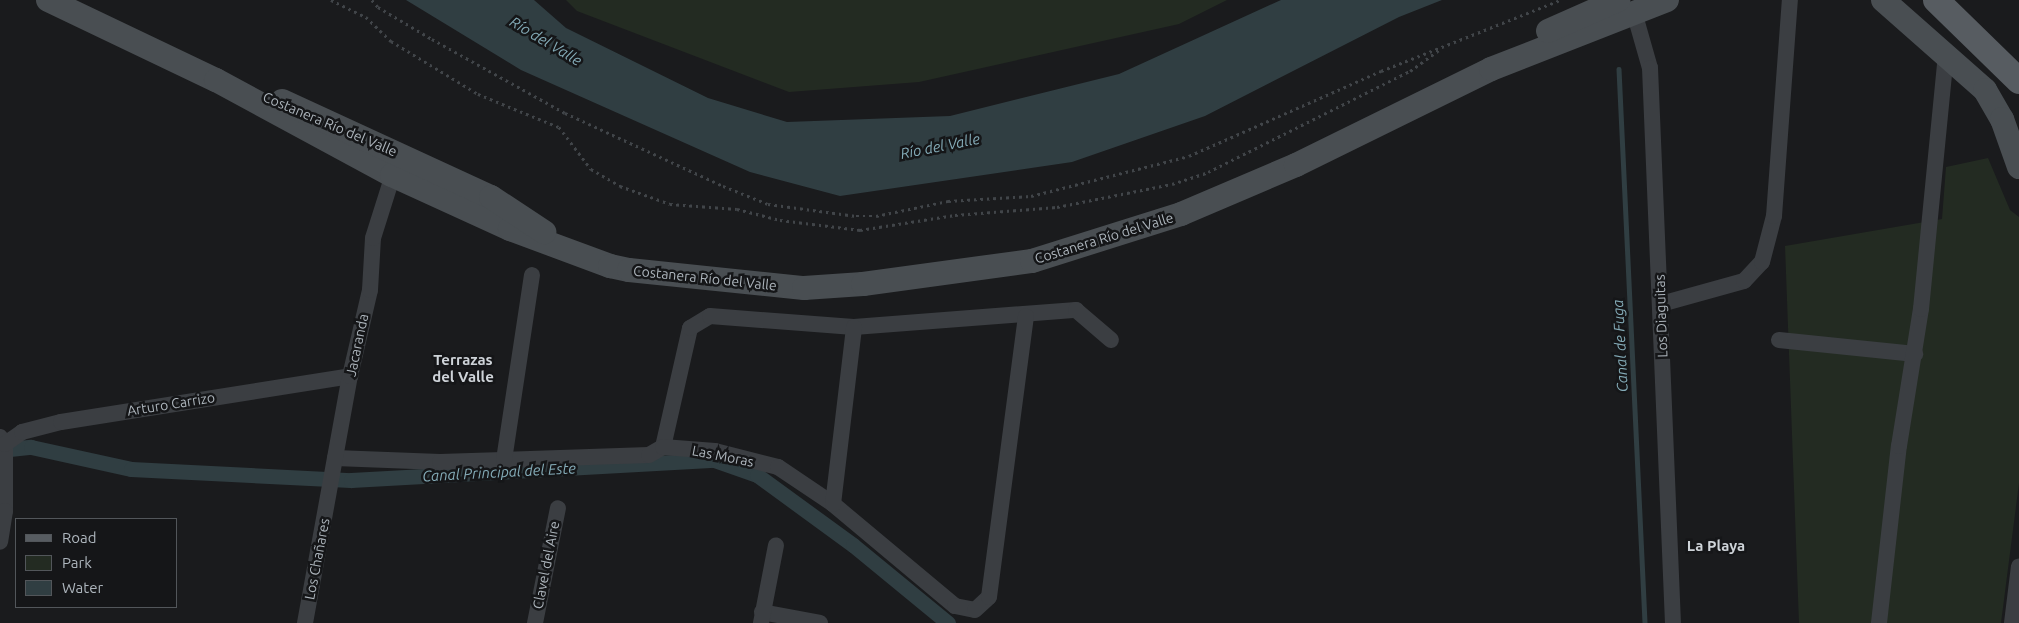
<!DOCTYPE html>
<meta charset="utf-8">
<style>
body{margin:0}
#map{position:relative;width:2019px;height:623px;overflow:hidden;background:#1a1b1d;font-family:Ubuntu,sans-serif}
div>[style]{position:absolute}
[style*='--x']{left:calc(var(--x)*1px);top:calc(var(--y)*1px);width:calc(var(--w)*1px);rotate:calc(var(--a)*1deg)}
.green>*{inset:0;background:#232b22}
.water>*{inset:0;background:#303e42}
.stream>*{height:4.5px;margin:-2.25px;padding:0 2.25px;transform-origin:2.25px;border-radius:2.25px;background:#303e42}
.canal>*{height:15px;margin:-7.5px;padding:0 7.5px;transform-origin:7.5px;border-radius:7.5px;background:#303e42}
.path>*{height:2.5px;margin-top:-1.25px;transform-origin:0;background:repeating-linear-gradient(90deg,#414549 0 2.5px,transparent 0 6.5px)}
.minor>*{height:16px;margin:-8px;padding:0 8px;transform-origin:8px;border-radius:8px;background:#3b3e42}
.secondary>*{height:24px;margin:-12px;padding:0 12px;transform-origin:12px;border-radius:12px;background:#494e52}
.primary>*{height:26px;margin:-13px;padding:0 13px;transform-origin:13px;border-radius:13px;background:#575c61}
span{translate:-50% -50%;white-space:nowrap;text-align:center;line-height:1.15;-webkit-text-stroke:5px #151618;paint-order:stroke}
.street-label{font-size:14px;color:#adb5bc}
.water-label{font-size:15px;color:#84abb7;font-style:italic}
.neighbourhood-label{font-size:15px;color:#ced3d8;font-weight:700}
.legend{position:absolute;left:15px;top:518px;width:162px;height:90px;box-sizing:border-box;background:#151618;border:1px solid #52565a;margin:0;padding:6px 9px;list-style:none;font-size:15px;color:#adb5bc}
.legend li{display:flex;align-items:center;gap:10px;height:25px}
.legend b{width:25px;border:1px solid #52565a}
</style>
<div id="map">
<div class="green">
<div style="clip-path:polygon(566px 0,1227px 0,1179px 24px,919px 82px,789px 92px,577px 11px)"></div>
<div style="clip-path:polygon(1988px 158px,2010px 210px,2019px 217px,2019px 483px,2001px 623px,1799px 623px,1785px 246px,1942px 219px,1946px 167px)"></div>
</div>
<div class="water">
<div style="clip-path:polygon(406px 0,534px 0,566px 28px,708px 98px,787px 122px,950px 116px,1119px 74px,1281px 0,1442px 0,1399px 17px,1205px 116px,1072px 162px,840px 196px,750px 172px,521px 70px)"></div>
</div>
<div class="stream">
<div style="--x:1619;--y:69;--w:555;--a:87.31"></div>
</div>
<div class="canal">
<div style="--x:0;--y:450;--w:31;--a:-6"></div>
<div style="--x:31;--y:447;--w:102;--a:12.4"></div>
<div style="--x:131;--y:469;--w:220;--a:2.9"></div>
<div style="--x:351;--y:480;--w:364;--a:-3.2"></div>
<div style="--x:714;--y:460;--w:46;--a:19.2"></div>
<div style="--x:757;--y:475;--w:119;--a:36.1"></div>
<div style="--x:853;--y:545;--w:123;--a:39.4"></div>
</div>
<div class="path">
<div style="--x:331;--y:0;--w:39;--a:26"></div>
<div style="--x:366;--y:17;--w:35;--a:44"></div>
<div style="--x:391;--y:41;--w:102;--a:31.3"></div>
<div style="--x:478;--y:94;--w:87;--a:22.2"></div>
<div style="--x:559;--y:127;--w:53;--a:52.7"></div>
<div style="--x:591;--y:169;--w:34;--a:30"></div>
<div style="--x:620;--y:186;--w:53;--a:19.8"></div>
<div style="--x:670;--y:204;--w:67;--a:4.3"></div>
<div style="--x:737;--y:209;--w:44;--a:14.3"></div>
<div style="--x:780;--y:220;--w:81;--a:7.1"></div>
<div style="--x:860;--y:230;--w:96;--a:-9"></div>
<div style="--x:955;--y:215;--w:102;--a:-4.5"></div>
<div style="--x:1057;--y:207;--w:117;--a:-11.3"></div>
<div style="--x:1172;--y:184;--w:38;--a:-18"></div>
<div style="--x:1208;--y:172;--w:226;--a:-26.6"></div>
<div style="--x:1410;--y:71;--w:37;--a:-36"></div>
<div style="--x:372;--y:0;--w:9;--a:49"></div>
<div style="--x:378;--y:7;--w:63;--a:30.7"></div>
<div style="--x:432;--y:39;--w:152;--a:29.1"></div>
<div style="--x:565;--y:113;--w:174;--a:24.8"></div>
<div style="--x:723;--y:186;--w:48;--a:21.8"></div>
<div style="--x:768;--y:204;--w:89;--a:7.8"></div>
<div style="--x:856;--y:216;--w:20;--a:0"></div>
<div style="--x:876;--y:216;--w:74;--a:-11.8"></div>
<div style="--x:948;--y:201;--w:83;--a:-3.4"></div>
<div style="--x:1031;--y:196;--w:163;--a:-14.2"></div>
<div style="--x:1189;--y:156;--w:210;--a:-23.9"></div>
<div style="--x:1381;--y:71;--w:193;--a:-21.6"></div>
</div>
<div class="minor">
<div style="--x:1634;--y:12;--w:58;--a:74.1"></div>
<div style="--x:1650;--y:68;--w:555;--a:87.63"></div>
<div style="--x:1661;--y:304;--w:86;--a:-15.5"></div>
<div style="--x:1744;--y:281;--w:26;--a:-47"></div>
<div style="--x:1762;--y:262;--w:48;--a:-75.4"></div>
<div style="--x:1774;--y:216;--w:217;--a:-85.8"></div>
<div style="--x:1779;--y:340;--w:137;--a:5.9"></div>
<div style="--x:0;--y:437;--w:9;--a:54"></div>
<div style="--x:5;--y:444;--w:67;--a:90"></div>
<div style="--x:5;--y:511;--w:31;--a:99"></div>
<div style="--x:5;--y:444;--w:21;--a:-35"></div>
<div style="--x:22;--y:432;--w:40;--a:-14.4"></div>
<div style="--x:61;--y:422;--w:293;--a:-9"></div>
<div style="--x:663;--y:447;--w:122;--a:-77.2"></div>
<div style="--x:690;--y:328;--w:23;--a:-31"></div>
<div style="--x:710;--y:316;--w:144;--a:4.4"></div>
<div style="--x:854;--y:327;--w:223;--a:-4.4"></div>
<div style="--x:1076;--y:310;--w:46;--a:40.6"></div>
<div style="--x:335;--y:458;--w:105;--a:2.2"></div>
<div style="--x:440;--y:462;--w:209;--a:-1.9"></div>
<div style="--x:649;--y:455;--w:16;--a:-30"></div>
<div style="--x:663;--y:447;--w:52;--a:4.4"></div>
<div style="--x:715;--y:451;--w:65;--a:14.3"></div>
<div style="--x:778;--y:467;--w:66;--a:33.9"></div>
<div style="--x:833;--y:504;--w:159;--a:39.9"></div>
<div style="--x:955;--y:606;--w:20;--a:11"></div>
<div style="--x:975;--y:610;--w:19;--a:-43"></div>
<div style="--x:989;--y:597;--w:283;--a:-82.5"></div>
<div style="--x:504;--y:460;--w:187;--a:-81.4"></div>
<div style="--x:833;--y:504;--w:178;--a:-83.2"></div>
<div style="--x:762;--y:612;--w:59;--a:10.7"></div>
<div style="--x:305;--y:623;--w:251;--a:-79.7"></div>
<div style="--x:350;--y:376;--w:88;--a:-76.9"></div>
<div style="--x:370;--y:290;--w:52;--a:-86.7"></div>
<div style="--x:373;--y:238;--w:77;--a:-72.5"></div>
<div style="--x:535;--y:623;--w:117;--a:-78.7"></div>
<div style="--x:761;--y:623;--w:79;--a:-79.1"></div>
<div style="--x:1879;--y:623;--w:178;--a:-83.6"></div>
<div style="--x:1899;--y:446;--w:139;--a:-80.9"></div>
<div style="--x:1921;--y:309;--w:256;--a:-84.4"></div>
<div style="--x:2012;--y:623;--w:57;--a:-83"></div>
</div>
<div class="secondary">
<div style="--x:48;--y:0;--w:186;--a:25.5"></div>
<div style="--x:216;--y:80;--w:200;--a:28.4"></div>
<div style="--x:392;--y:175;--w:130;--a:24.6"></div>
<div style="--x:510;--y:229;--w:107;--a:20.3"></div>
<div style="--x:610;--y:266;--w:19;--a:12"></div>
<div style="--x:629;--y:270;--w:176;--a:5.9"></div>
<div style="--x:804;--y:288;--w:59;--a:-3.9"></div>
<div style="--x:863;--y:284;--w:171;--a:-7.8"></div>
<div style="--x:1032;--y:261;--w:156;--a:-17.5"></div>
<div style="--x:1181;--y:214;--w:125;--a:-23.1"></div>
<div style="--x:1296;--y:165;--w:217;--a:-26.2"></div>
<div style="--x:1491;--y:69;--w:189;--a:-21.4"></div>
<div style="--x:1883;--y:0;--w:136;--a:41.4"></div>
<div style="--x:1985;--y:90;--w:34;--a:60"></div>
<div style="--x:2002;--y:119;--w:51;--a:70.5"></div>
<div style="--x:1548;--y:31;--w:77;--a:-23.9"></div>
<div style="--x:282;--y:101;--w:230;--a:24.7"></div>
<div style="--x:491;--y:197;--w:64;--a:33.4"></div>
</div>
<div class="primary">
<div style="--x:1936;--y:0;--w:116;--a:44.3"></div>
</div>
<div class="street-label">
<span style="left:330px;top:124px;rotate:23deg">Costanera Río del Valle</span>
<span style="left:1104px;top:238px;rotate:-17deg">Costanera Río del Valle</span>
<span style="left:705px;top:278px;rotate:6deg">Costanera Río del Valle</span>
<span style="left:1661px;top:316px;rotate:-92deg">Los Diaguitas</span>
<span style="left:357px;top:345px;rotate:-78deg">Jacaranda</span>
<span style="left:171px;top:404px;rotate:-9deg">Arturo Carrizo</span>
<span style="left:723px;top:456px;rotate:11deg">Las Moras</span>
<span style="left:317px;top:559px;rotate:-79deg">Los Chañares</span>
<span style="left:546px;top:565px;rotate:-79deg">Clavel del Aire</span>
</div>
<div class="water-label">
<span style="left:546px;top:41px;rotate:31deg">Río del Valle</span>
<span style="left:940px;top:146px;rotate:-11deg">Río del Valle</span>
<span style="left:1620px;top:346px;rotate:-93deg">Canal de Fuga</span>
<span style="left:499px;top:472px;rotate:-3deg">Canal Principal del Este</span>
</div>
<div class="neighbourhood-label">
<span style="left:463px;top:368px">Terrazas<br>del Valle</span>
<span style="left:1716px;top:546px">La Playa</span>
</div>
<ul class="legend">
<li><b style="height:6px;background:#575c61"></b>Road</li>
<li><b style="height:14px;background:#232b22"></b>Park</li>
<li><b style="height:14px;background:#303e42"></b>Water</li>
</ul>
</div>
